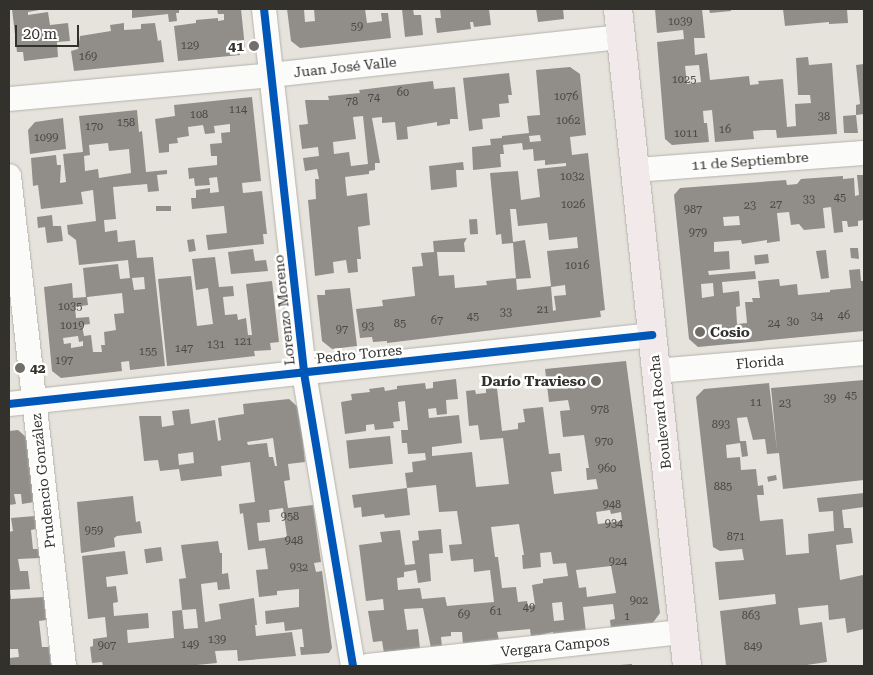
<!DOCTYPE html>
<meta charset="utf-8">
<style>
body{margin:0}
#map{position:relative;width:873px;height:675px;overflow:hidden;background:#e6e3dc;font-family:"Roboto Serif",serif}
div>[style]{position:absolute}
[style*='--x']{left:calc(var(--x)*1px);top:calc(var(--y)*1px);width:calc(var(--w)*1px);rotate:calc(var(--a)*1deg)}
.building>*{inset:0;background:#918e8a;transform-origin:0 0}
.roads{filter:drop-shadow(0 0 1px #b4b2ac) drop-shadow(0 0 1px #b4b2ac)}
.minor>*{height:24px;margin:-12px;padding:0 12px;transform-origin:12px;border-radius:12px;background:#fbfbfa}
.major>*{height:28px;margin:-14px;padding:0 14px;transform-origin:14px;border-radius:14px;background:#f2e9ea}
.cycleway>*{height:8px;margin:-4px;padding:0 4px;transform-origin:4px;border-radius:4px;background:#0057b8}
.dots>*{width:14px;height:14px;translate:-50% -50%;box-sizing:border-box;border:2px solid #fff;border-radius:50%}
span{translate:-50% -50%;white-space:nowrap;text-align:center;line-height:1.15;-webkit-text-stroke:5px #fff;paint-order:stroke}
.number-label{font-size:11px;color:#4a4844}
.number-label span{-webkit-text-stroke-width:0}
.poi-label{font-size:14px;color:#33312c;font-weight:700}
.right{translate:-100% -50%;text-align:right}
.left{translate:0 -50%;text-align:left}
.street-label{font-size:14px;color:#33312c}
.frame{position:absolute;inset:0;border:10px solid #33312c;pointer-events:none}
.scale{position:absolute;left:15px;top:25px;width:64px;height:22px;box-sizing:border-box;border:2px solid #33312c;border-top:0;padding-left:6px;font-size:15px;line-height:18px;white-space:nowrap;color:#33312c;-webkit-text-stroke:4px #fff;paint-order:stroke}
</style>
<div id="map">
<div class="building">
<div style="clip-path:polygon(12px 9px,45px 9px,28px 12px,28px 15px,48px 12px,50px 25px,68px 23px,70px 41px,57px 42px,58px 57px,24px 61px,23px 52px,17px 52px)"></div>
<div style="clip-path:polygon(132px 9px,179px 9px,179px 13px,176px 13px,177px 21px,169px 22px,168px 14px,132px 18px)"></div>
<div style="clip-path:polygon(217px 9px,241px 9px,245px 48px,239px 49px,240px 55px,178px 61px,174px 26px,196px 23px,196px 20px,218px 18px,218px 21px,224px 20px,224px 14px,218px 14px)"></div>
<div style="clip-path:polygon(287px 9px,304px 9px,305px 22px,315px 21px,314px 9px,365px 9px,367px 23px,382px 21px,381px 13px,388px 13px,391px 38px,300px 48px,291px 41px)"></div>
<div style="clip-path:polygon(402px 9px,413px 9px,414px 15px,421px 15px,423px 35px,405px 37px)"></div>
<div style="clip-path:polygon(440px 9px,489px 9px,491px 25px,474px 27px,473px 22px,470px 22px,471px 29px,437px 33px,435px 18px,441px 18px)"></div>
<div style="clip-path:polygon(536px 9px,563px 9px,564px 19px,538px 22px)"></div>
<div style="clip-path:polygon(evenodd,655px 9px,702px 9px,705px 38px,694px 38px,695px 55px,707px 53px,710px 80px,749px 76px,750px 85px,759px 84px,758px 81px,783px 79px,787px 127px,796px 126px,795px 104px,811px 103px,810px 95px,798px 95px,796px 58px,808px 57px,809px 65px,832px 63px,837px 134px,777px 138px,776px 130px,765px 130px,753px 131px,754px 139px,715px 142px,712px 110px,703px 111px,704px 123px,707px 123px,709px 142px,672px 145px,665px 139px,657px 42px,684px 39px,683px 30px,657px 33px,655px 9px,699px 65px,701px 82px,687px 84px,685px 66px,699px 65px)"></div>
<div style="clip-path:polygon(709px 9px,731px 9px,731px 11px,710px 13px)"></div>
<div style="clip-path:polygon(783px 9px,847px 9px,848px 23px,829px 24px,829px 22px,785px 26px)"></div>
<div style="clip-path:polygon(124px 23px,124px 30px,141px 29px,141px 24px,155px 23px,158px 41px,161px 40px,164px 62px,74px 71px,71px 51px,78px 49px,80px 36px,111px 31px,110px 25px)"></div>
<div style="clip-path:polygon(864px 64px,864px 114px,856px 115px,858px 133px,844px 133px,843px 116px,856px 115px,856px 105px,860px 104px,856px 65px)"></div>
<div style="clip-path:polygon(evenodd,570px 67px,580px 74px,586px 135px,570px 137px,572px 155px,588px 153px,605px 310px,600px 311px,601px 317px,387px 343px,387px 341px,373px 342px,372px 337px,360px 338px,356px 309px,383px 306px,382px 300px,415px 296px,412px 267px,423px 266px,421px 253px,434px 252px,433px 241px,467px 238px,464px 243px,465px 252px,437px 252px,439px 276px,454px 275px,455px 288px,487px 285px,486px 281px,516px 278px,517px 290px,551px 286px,547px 251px,578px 248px,577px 237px,549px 240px,547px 223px,518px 226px,516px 209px,510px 209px,513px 242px,525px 240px,531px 278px,516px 279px,513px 243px,502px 244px,501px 234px,496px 235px,490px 173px,518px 171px,521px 200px,540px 197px,537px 169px,566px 166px,566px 163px,545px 165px,545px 160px,534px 161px,533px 149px,523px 150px,522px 143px,503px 145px,504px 154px,500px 154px,501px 167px,473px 170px,472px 147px,491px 145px,490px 139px,502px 138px,502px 136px,529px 133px,527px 116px,540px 115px,536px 70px,570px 67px,540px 135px,541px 141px,530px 142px,529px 136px,540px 135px,570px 67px,565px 285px,566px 295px,554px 296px,556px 310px,553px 311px,551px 287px,565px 285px)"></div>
<div style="clip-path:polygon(509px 73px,512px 95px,508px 95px,509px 103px,499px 104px,500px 117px,482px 119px,483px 129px,469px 131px,463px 78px)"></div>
<div style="clip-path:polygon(evenodd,433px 81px,434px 89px,455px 87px,458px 119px,450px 119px,450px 124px,437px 126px,437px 122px,407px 127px,408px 139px,397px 140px,395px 122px,382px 123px,382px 117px,372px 118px,380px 163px,375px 163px,375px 170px,369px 171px,369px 174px,345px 177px,347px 196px,367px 193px,370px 225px,358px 227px,361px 259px,357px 259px,358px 272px,348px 273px,346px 260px,333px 262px,334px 273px,315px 276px,308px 200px,316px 199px,315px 179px,319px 179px,317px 169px,305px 171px,303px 158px,319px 156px,318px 147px,302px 149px,299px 125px,308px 124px,305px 100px,329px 100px,328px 96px,360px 93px,359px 90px,433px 81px,363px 116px,368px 164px,351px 166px,349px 152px,334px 154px,333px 142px,356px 139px,353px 117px,363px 116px)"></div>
<div style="clip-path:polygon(252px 97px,261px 181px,242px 183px,243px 193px,262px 191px,267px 234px,263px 234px,264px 244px,208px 250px,206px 235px,227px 233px,224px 206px,192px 209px,191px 198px,196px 198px,196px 190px,210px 188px,210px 193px,219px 192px,217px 177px,209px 178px,210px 185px,195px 186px,194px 178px,189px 179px,188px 168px,217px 165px,217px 156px,211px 156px,210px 144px,222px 143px,221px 133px,230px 132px,230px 124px,214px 126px,215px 133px,205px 134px,203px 125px,188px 127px,189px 136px,177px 138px,178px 143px,169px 144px,169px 152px,159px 153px,155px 119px,175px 116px,174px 105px)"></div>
<div style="clip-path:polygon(evenodd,137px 110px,139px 132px,142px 131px,146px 172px,167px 170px,167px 174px,157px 175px,159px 191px,148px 192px,147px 184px,113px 187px,116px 219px,104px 220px,105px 232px,117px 230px,118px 242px,135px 240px,137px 258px,153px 257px,165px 366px,130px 370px,129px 361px,121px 362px,122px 371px,61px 378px,52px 371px,44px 287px,72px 283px,73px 298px,86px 297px,83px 268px,118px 264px,120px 279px,130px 278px,128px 260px,79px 265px,76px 240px,68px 234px,67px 225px,96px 221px,93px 190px,81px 192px,83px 204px,41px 209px,38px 185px,33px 186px,31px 158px,56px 155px,57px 165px,61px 165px,60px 183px,66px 182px,63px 154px,83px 152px,79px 116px,137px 110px,108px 143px,109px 151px,129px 149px,131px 173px,99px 178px,98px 169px,85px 171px,84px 156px,90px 155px,89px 145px,108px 143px,137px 110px,144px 277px,145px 289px,134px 290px,132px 278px,144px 277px,137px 110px,122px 293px,124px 313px,114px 314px,116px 330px,104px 332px,105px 345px,101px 345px,102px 352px,93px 352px,91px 335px,84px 336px,82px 325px,90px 324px,89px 317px,76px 318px,75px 307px,88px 305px,87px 297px,122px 293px,137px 110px,78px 336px,79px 342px,83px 341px,83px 346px,71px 348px,71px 343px,64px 344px,63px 338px,78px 336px)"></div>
<div style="clip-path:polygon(63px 118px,66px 149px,30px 154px,28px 130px,35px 122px)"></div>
<div style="clip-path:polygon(463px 162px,464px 170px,456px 170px,457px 187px,431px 190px,429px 166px)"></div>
<div style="clip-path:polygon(evenodd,857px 175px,864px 175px,864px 220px,858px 221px,858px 226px,848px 227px,847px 221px,842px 221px,843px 232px,834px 233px,831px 207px,823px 208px,825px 228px,804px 230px,799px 224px,791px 225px,789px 212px,777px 213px,780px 241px,767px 243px,767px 240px,742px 244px,741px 240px,714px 242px,714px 252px,729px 251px,730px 269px,708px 271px,709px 275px,755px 271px,756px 279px,722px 282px,723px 293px,739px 291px,740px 306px,736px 307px,737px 324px,747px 323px,745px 302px,753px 302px,752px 298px,760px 298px,758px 281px,779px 279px,780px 286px,797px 284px,798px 295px,830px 292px,830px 290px,851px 288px,849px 270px,860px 269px,861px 281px,864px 281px,864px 331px,698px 347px,689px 339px,674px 195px,680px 188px,786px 180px,787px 185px,797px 184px,801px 179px,843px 176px,843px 179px,854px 178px,855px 196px,859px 195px,857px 175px,739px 216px,740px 225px,724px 226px,723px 217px,739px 216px,857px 175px,713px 283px,714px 296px,702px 298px,701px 284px,713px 283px)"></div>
<div style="left:171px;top:206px;width:5px;height:15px;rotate:90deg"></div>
<div style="clip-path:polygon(52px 215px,53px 226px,61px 226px,63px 241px,47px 243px,45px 227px,38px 228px,37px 217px)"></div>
<div style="left:477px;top:219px;width:15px;height:8px;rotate:86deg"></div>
<div style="left:194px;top:239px;width:12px;height:7px;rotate:81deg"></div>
<div style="clip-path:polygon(850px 248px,858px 248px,859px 259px,851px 258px)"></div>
<div style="clip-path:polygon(253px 249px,255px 261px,266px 260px,268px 271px,231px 274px,228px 252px)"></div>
<div style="clip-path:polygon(826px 250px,829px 278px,821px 279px,816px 251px)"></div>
<div style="left:768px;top:254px;width:9px;height:14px;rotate:84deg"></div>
<div style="clip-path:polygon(215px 257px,219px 287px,233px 286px,234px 296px,223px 297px,225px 315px,237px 314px,238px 320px,246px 318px,248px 335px,252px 335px,246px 284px,272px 281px,279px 342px,270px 343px,271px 350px,254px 351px,255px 356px,167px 366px,158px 279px,191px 276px,197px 326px,213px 324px,208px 288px,196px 290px,192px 259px)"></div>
<div style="clip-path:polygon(350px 288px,357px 346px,332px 349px,322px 341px,317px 295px,325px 295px,325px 290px)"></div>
<div style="clip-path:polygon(evenodd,626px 361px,660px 613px,652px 624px,611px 629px,610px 620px,615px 619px,613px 604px,583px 607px,586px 632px,553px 635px,553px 632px,531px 637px,530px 629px,497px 632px,499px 640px,463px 645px,462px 632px,451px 632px,451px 636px,441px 637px,442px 647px,431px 648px,423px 608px,404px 609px,407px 630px,418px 629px,420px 649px,384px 653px,382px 641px,373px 642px,368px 611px,384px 610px,383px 599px,366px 601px,359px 545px,382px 542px,380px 532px,400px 530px,405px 565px,415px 564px,412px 541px,419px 540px,418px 531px,441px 529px,443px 553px,429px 554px,431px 581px,418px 583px,416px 570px,404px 572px,404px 577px,397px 578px,398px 590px,420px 588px,422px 599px,445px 597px,447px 606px,494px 602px,490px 570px,474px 572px,473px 559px,451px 561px,449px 545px,462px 544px,457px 511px,439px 512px,436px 485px,407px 488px,405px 473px,413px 472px,412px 462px,426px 460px,425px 453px,408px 454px,407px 443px,402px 443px,401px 430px,408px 430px,405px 401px,398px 402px,400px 421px,393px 422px,394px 428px,375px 430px,374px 424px,366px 425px,366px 431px,345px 434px,341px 402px,352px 400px,351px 394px,370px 392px,369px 389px,384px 387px,385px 391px,397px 389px,397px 386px,425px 383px,426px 389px,433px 388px,433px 382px,456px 379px,458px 399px,446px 400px,447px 414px,437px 415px,436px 408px,428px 409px,429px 418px,459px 415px,462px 443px,432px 447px,432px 456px,472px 452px,476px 487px,509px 484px,503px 438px,480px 440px,478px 425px,469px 426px,466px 391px,475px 390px,476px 394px,486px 393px,486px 389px,497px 388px,502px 431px,518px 429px,518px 423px,525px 422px,523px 409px,543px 407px,549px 454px,560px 453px,562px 471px,551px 472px,554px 494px,598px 489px,596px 479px,587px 480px,586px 468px,589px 468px,584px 435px,563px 437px,560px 411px,570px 410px,568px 400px,549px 402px,545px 369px,626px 361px,610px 510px,611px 514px,621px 512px,622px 521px,598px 524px,596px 512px,610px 510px,626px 361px,519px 524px,524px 555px,522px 555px,523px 569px,541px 567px,540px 553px,551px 552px,553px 564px,566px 563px,568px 576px,543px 579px,543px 583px,532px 585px,535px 605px,528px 606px,527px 601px,518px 602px,516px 587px,502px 588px,498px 557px,495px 557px,491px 527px,519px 524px,626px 361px,611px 566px,616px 593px,587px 597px,586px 587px,579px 588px,576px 570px,611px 566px,626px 361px,562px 602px,564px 620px,554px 621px,552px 603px,562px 602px)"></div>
<div style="clip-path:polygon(864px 380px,864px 480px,783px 489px,779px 453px,767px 454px,765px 439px,753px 440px,747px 417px,737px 418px,740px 441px,746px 441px,748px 456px,742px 457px,740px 443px,726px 445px,727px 458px,740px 457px,741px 470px,756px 469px,758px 486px,763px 485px,764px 495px,757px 495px,760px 521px,783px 519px,786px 555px,809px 553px,808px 534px,834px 531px,833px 511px,819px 512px,817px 498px,864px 493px,864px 507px,842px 510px,844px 528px,851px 528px,853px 543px,836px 545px,840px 580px,863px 575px,864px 629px,847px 633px,845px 618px,829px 620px,828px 605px,798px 608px,800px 625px,822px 622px,827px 662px,800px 666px,726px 666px,720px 611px,776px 604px,775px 594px,719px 600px,715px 562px,744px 560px,742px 549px,720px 551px,713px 547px,696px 397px,704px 389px,769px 383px,777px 450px,771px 388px)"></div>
<div style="clip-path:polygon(evenodd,289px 399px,300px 409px,305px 462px,288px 464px,290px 480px,284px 481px,288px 508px,313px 505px,321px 562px,314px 563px,316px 572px,322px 571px,332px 648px,329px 653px,301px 655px,300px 647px,304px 647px,302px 629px,285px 631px,284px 622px,266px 624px,265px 611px,299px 607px,299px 589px,277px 591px,277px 595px,259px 597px,256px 570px,268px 569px,265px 548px,248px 550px,243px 513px,240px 514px,239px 504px,255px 502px,250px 462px,221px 466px,222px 476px,181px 481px,179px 469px,160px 471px,158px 460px,144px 461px,139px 416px,161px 416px,162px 427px,174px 425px,172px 411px,189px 409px,191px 424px,215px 420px,218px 441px,221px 440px,218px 418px,244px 414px,243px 404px,289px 399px,273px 438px,277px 466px,275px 466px,273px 457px,269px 457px,267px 443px,248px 445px,247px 442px,273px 438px,289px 399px,193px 452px,194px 463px,179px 465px,178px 454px,193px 452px,289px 399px,283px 508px,287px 537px,259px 541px,257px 523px,270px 522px,269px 510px,283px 508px)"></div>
<div style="clip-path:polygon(18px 430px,26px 437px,34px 502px,22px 504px,21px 494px,14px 494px,16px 504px,9px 505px,9px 431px)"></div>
<div style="left:390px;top:436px;width:28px;height:44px;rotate:84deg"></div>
<div style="left:776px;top:475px;width:5px;height:9px;rotate:79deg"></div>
<div style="clip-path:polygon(407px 488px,410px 515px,385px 518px,384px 514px,362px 517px,361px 507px,354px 508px,352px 495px)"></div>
<div style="clip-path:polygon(133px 496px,136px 522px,140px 521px,142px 533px,117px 536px,114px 538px,115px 547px,81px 553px,77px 502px)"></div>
<div style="clip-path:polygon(35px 516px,36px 529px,31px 530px,33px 549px,38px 549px,40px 558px,18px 559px,20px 571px,28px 571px,30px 589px,10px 590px,11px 599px,44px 597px,46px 620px,39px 621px,42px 647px,49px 647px,51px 666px,9px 666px,9px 658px,19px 657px,18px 649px,9px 649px,9px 532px,13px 531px,11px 518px)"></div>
<div style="clip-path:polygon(218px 541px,220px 553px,222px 553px,222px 574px,228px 573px,230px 589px,218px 590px,217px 582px,201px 584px,205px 622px,221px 619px,219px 604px,254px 598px,257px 625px,255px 625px,256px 636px,292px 632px,296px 656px,238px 661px,237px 650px,215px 651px,217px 663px,187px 666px,103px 666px,102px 662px,92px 663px,90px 647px,93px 646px,93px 639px,107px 637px,105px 617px,88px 619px,82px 556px,125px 551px,128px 574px,106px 577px,107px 587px,116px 586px,118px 602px,113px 603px,114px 616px,148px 613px,149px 628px,127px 630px,128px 643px,174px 638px,172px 611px,182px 610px,184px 629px,198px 628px,196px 609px,182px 610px,179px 579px,186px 578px,181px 545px)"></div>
<div style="left:161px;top:547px;width:14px;height:17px;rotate:82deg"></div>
<div style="clip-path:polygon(632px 664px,632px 666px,620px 666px,620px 665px)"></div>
</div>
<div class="roads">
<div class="minor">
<div style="--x:264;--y:9;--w:366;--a:83.7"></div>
<div style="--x:304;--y:373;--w:297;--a:80.5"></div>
<div style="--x:9;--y:99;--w:263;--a:-5.2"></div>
<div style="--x:271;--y:75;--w:352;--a:-6.2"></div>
<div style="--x:636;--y:170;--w:229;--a:-4.3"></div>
<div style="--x:9;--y:176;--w:493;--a:83.6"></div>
<div style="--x:656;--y:371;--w:209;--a:-4.9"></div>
<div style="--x:9;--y:404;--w:647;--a:-6.12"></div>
<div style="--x:368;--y:666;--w:317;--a:-6.2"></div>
</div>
<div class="major">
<div style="--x:618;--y:9;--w:661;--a:84"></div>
</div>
</div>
<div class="cycleway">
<div style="--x:264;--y:9;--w:366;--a:83.7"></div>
<div style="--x:304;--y:373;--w:297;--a:80.5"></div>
<div style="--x:9;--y:404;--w:647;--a:-6.12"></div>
</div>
<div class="dots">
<div style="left:254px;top:46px;background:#726f6a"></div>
<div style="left:700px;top:332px;background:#726f6a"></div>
<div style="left:20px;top:368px;background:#726f6a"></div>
<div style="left:596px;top:381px;background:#726f6a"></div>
</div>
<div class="number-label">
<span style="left:680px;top:22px">1039</span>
<span style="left:357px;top:27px">59</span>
<span style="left:190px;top:46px">129</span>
<span style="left:88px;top:57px">169</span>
<span style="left:684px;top:80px">1025</span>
<span style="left:403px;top:93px">60</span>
<span style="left:566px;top:97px">1076</span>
<span style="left:374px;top:98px">74</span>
<span style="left:352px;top:102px">78</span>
<span style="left:238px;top:110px">114</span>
<span style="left:199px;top:115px">108</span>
<span style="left:824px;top:117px">38</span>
<span style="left:568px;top:121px">1062</span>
<span style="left:126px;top:123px">158</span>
<span style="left:94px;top:127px">170</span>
<span style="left:725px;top:130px">16</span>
<span style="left:686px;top:134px">1011</span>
<span style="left:46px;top:138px">1099</span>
<span style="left:572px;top:177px">1032</span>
<span style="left:840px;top:198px">45</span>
<span style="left:809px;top:200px">33</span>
<span style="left:573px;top:205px">1026</span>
<span style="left:776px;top:205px">27</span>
<span style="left:750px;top:206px">23</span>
<span style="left:693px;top:210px">987</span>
<span style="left:698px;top:233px">979</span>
<span style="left:577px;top:266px">1016</span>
<span style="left:70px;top:307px">1035</span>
<span style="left:543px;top:310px">21</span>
<span style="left:506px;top:313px">33</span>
<span style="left:844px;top:316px">46</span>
<span style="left:473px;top:317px">45</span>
<span style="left:817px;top:317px">34</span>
<span style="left:437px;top:321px">67</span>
<span style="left:793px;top:322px">30</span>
<span style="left:400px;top:324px">85</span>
<span style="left:774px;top:324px">24</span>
<span style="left:72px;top:326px">1019</span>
<span style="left:368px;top:327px">93</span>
<span style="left:342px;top:330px">97</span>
<span style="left:243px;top:342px">121</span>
<span style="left:216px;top:345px">131</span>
<span style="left:184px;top:349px">147</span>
<span style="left:148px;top:352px">155</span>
<span style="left:64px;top:361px">197</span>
<span style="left:851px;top:396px">45</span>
<span style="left:830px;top:399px">39</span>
<span style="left:756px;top:403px">11</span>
<span style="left:785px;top:404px">23</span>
<span style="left:600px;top:410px">978</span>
<span style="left:721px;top:425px">893</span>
<span style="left:604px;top:442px">970</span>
<span style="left:607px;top:469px">960</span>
<span style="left:723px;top:487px">885</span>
<span style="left:612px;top:505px">948</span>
<span style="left:290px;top:517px">958</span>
<span style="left:614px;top:524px">934</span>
<span style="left:94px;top:531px">959</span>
<span style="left:736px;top:537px">871</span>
<span style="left:294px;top:541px">948</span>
<span style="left:618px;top:562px">924</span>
<span style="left:299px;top:568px">932</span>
<span style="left:639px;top:601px">902</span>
<span style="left:529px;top:608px">49</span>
<span style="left:496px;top:612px">61</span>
<span style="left:464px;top:615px">69</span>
<span style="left:751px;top:616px">863</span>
<span style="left:627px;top:617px">1</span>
<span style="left:217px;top:640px">139</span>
<span style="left:190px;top:645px">149</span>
<span style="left:107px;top:646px">907</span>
<span style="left:753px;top:647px">849</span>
</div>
<div class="poi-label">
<span class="right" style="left:244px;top:46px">41</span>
<span class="left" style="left:710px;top:332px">Cosio</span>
<span class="left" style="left:30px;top:368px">42</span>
<span class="right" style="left:586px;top:381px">Darío Travieso</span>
</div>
<div class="street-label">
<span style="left:345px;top:67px;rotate:-6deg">Juan José Valle</span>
<span style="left:750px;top:161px;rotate:-4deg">11 de Septiembre</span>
<span style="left:284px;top:310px;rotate:-96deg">Lorenzo Moreno</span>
<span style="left:359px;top:354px;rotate:-6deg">Pedro Torres</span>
<span style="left:760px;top:362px;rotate:-5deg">Florida</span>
<span style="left:660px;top:412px;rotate:-96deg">Boulevard Rocha</span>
<span style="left:43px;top:481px;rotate:-96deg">Prudencio González</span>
<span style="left:555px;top:646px;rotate:-6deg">Vergara Campos</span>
</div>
<div class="frame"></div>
<div class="scale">20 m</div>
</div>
